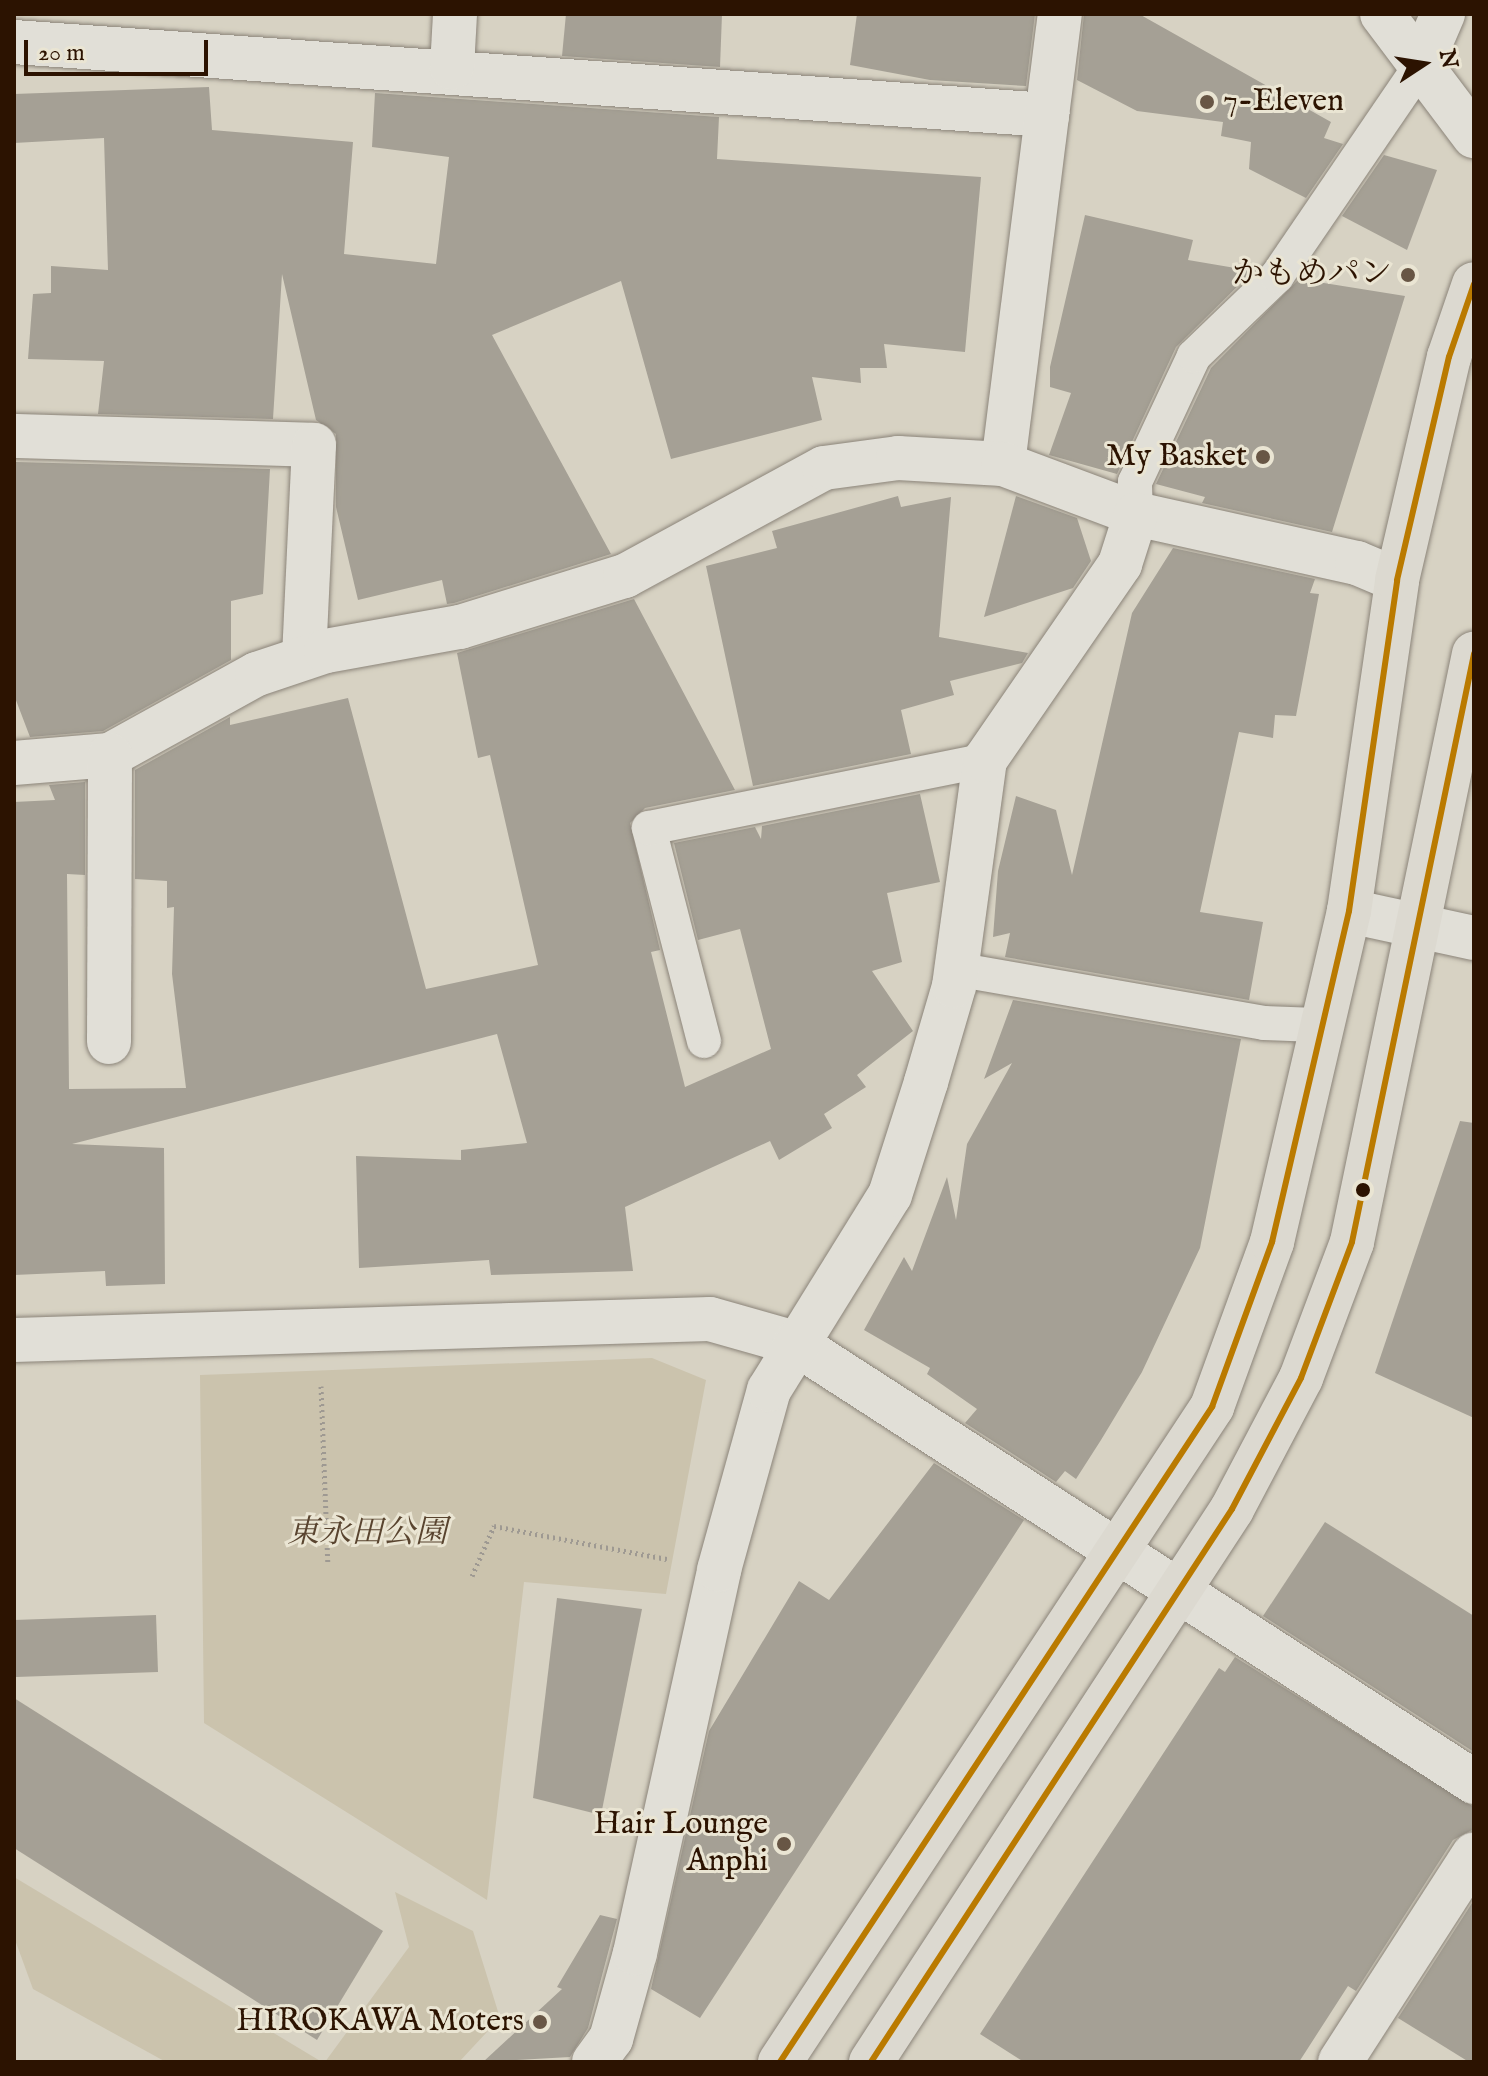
<!DOCTYPE html>
<meta charset="utf-8">
<style>
body{margin:0}
#map{position:relative;width:1488px;height:2076px;overflow:hidden;background:#d7d2c3;font-family:"IM FELL English","Noto Serif JP",serif}
div>[style]{position:absolute}
[style*='--x']{left:calc(var(--x)*1px);top:calc(var(--y)*1px);width:calc(var(--w)*1px);rotate:calc(var(--a)*1deg)}
.green>*{inset:0;background:#cbc3ad}
.building>*{inset:0;background:#a5a095;transform-origin:0 0}
.path>*{height:5px;margin-top:-2.5px;transform-origin:0;background:repeating-linear-gradient(90deg,#9e9992 0 2px,transparent 0 6px)}
.roads{filter:drop-shadow(0 0 2px #8b8479) drop-shadow(0 0 2px #8b8479)}
.service>*{height:34px;margin:-17px;padding:0 17px;transform-origin:17px;border-radius:17px;background:#e1dfd7}
.minor>*{height:44px;margin:-22px;padding:0 22px;transform-origin:22px;border-radius:22px;background:#e1dfd7}
.tertiary>*{height:44px;margin:-22px;padding:0 22px;transform-origin:22px;border-radius:22px;background:#e1dfd7}
.primary>*{height:44px;margin:-22px;padding:0 22px;transform-origin:22px;border-radius:22px;background:#dcd9d0}
.bus-1>*{height:6px;margin:-3px;padding:0 3px;transform-origin:3px;border-radius:3px;background:#ba7a00}
.dots>*{width:22px;height:22px;translate:-50% -50%;box-sizing:border-box;border:4px solid #eae5d3;border-radius:50%}
span{translate:-50% -50%;white-space:nowrap;text-align:center;line-height:1.15;-webkit-text-stroke:6px #eae5d3;paint-order:stroke}
.poi-label{font-size:32px;color:#2c1301}
.left{translate:0 -50%;text-align:left}
.right{translate:-100% -50%;text-align:right}
.park-label{font-size:32px;color:#59442f;font-style:italic}
.frame{position:absolute;inset:0;border:16px solid #2c1301;pointer-events:none}
.north{position:absolute;left:1384px;top:24px;width:80px;height:80px;-webkit-text-stroke:6px #eae5d3;paint-order:stroke;rotate:78deg;font-size:22px;font-weight:700;line-height:32px;text-align:center;color:#2c1301}
.north::after{content:'';display:block;margin:auto;width:28px;height:36px;background:#2c1301;clip-path:polygon(50% 0,100% 100%,50% 72%,0 100%)}
.scale{position:absolute;left:24px;top:40px;width:184px;height:36px;box-sizing:border-box;border:4px solid #2c1301;border-top:0;padding-left:10px;font-size:24px;line-height:28px;white-space:nowrap;color:#2c1301;-webkit-text-stroke:6px #eae5d3;paint-order:stroke}
</style>
<div id="map">
<div class="green">
<div style="clip-path:polygon(652px 1358px,706px 1380px,666px 1594px,524px 1582px,487px 1900px,204px 1723px,200px 1375px)"></div>
<div style="clip-path:polygon(14px 1877px,322px 2062px,166px 2062px,33px 1989px,14px 1937px)"></div>
<div style="clip-path:polygon(395px 1892px,473px 1931px,500px 2018px,459px 2062px,325px 2062px,409px 1947px)"></div>
</div>
<div class="building">
<div style="clip-path:polygon(566px 14px,722px 14px,720px 67px,562px 56px)"></div>
<div style="clip-path:polygon(857px 14px,1035px 14px,1026px 86px,930px 80px,850px 65px)"></div>
<div style="clip-path:polygon(1084px 14px,1139px 14px,1331px 122px,1324px 138px,1343px 144px,1306px 198px,1249px 169px,1251px 142px,1221px 136px,1223px 122px,1137px 111px,1077px 80px)"></div>
<div style="clip-path:polygon(209px 87px,212px 130px,353px 142px,344px 254px,436px 264px,449px 157px,372px 147px,375px 93px,719px 117px,717px 159px,981px 177px,965px 352px,884px 344px,887px 368px,860px 368px,861px 383px,812px 377px,822px 420px,671px 459px,621px 281px,492px 335px,611px 554px,454px 603px,447px 604px,442px 580px,358px 600px,336px 507px,336px 434px,316px 420px,282px 274px,273px 419px,98px 414px,104px 361px,28px 359px,33px 294px,51px 293px,51px 266px,108px 270px,104px 138px,14px 143px,14px 94px)"></div>
<div style="clip-path:polygon(1384px 155px,1437px 170px,1407px 250px,1342px 216px)"></div>
<div style="clip-path:polygon(1085px 215px,1193px 240px,1188px 260px,1253px 271px,1176px 347px,1117px 474px,1049px 455px,1071px 393px,1050px 387px,1050px 367px)"></div>
<div style="clip-path:polygon(1299px 279px,1405px 296px,1332px 532px,1202px 503px,1205px 497px,1156px 484px,1211px 368px)"></div>
<div style="clip-path:polygon(16px 462px,270px 469px,263px 594px,231px 601px,231px 660px,103px 731px,30px 737px,14px 695px)"></div>
<div style="clip-path:polygon(898px 496px,901px 507px,951px 497px,939px 637px,1028px 653px,1022px 663px,950px 681px,954px 695px,901px 710px,911px 754px,753px 786px,706px 566px,777px 548px,772px 531px)"></div>
<div style="clip-path:polygon(1016px 496px,1077px 518px,1091px 561px,1073px 588px,984px 617px)"></div>
<div style="clip-path:polygon(1173px 548px,1315px 579px,1310px 593px,1319px 594px,1296px 716px,1275px 715px,1273px 738px,1239px 732px,1200px 912px,1263px 922px,1249px 1000px,1005px 957px,1010px 933px,993px 937px,998px 871px,1016px 796px,1056px 810px,1072px 875px,1132px 613px)"></div>
<div style="clip-path:polygon(634px 599px,735px 790px,645px 808px,630px 823px,660px 950px,651px 952px,685px 1087px,771px 1049px,740px 929px,698px 940px,674px 843px,755px 827px,761px 839px,762px 826px,920px 794px,940px 882px,887px 893px,902px 962px,872px 971px,913px 1031px,857px 1075px,866px 1087px,824px 1114px,832px 1128px,779px 1160px,770px 1141px,625px 1207px,633px 1271px,491px 1275px,489px 1260px,359px 1268px,356px 1156px,461px 1160px,461px 1150px,527px 1143px,497px 1034px,72px 1144px,164px 1148px,165px 1284px,106px 1286px,105px 1271px,14px 1275px,14px 802px,55px 800px,49px 785px,85px 782px,85px 875px,67px 874px,69px 1089px,186px 1088px,172px 974px,174px 907px,167px 908px,167px 881px,135px 879px,135px 770px,230px 717px,230px 725px,348px 698px,426px 989px,538px 965px,490px 755px,478px 758px,457px 653px)"></div>
<div style="clip-path:polygon(1013px 1000px,1241px 1039px,1200px 1248px,1142px 1372px,1101px 1440px,1076px 1479px,1065px 1471px,1056px 1482px,965px 1423px,977px 1409px,927px 1374px,930px 1368px,864px 1330px,904px 1257px,912px 1271px,947px 1177px,956px 1220px,967px 1144px,1012px 1063px,984px 1079px)"></div>
<div style="clip-path:polygon(1460px 1121px,1474px 1123px,1474px 1418px,1375px 1373px)"></div>
<div style="clip-path:polygon(934px 1463px,1024px 1520px,700px 2018px,651px 1989px,709px 1731px,799px 1581px,829px 1600px)"></div>
<div style="clip-path:polygon(1325px 1522px,1474px 1616px,1474px 1752px,1263px 1616px)"></div>
<div style="clip-path:polygon(557px 1598px,642px 1609px,601px 1815px,533px 1798px)"></div>
<div style="left:156px;top:1615px;width:57px;height:142px;rotate:88deg"></div>
<div style="clip-path:polygon(1235px 1657px,1474px 1807px,1474px 1829px,1453px 1840px,1356px 1991px,1348px 1986px,1299px 2062px,1024px 2062px,980px 2034px,1219px 1668px,1225px 1672px)"></div>
<div style="clip-path:polygon(14px 1698px,383px 1931px,317px 2040px,14px 1848px)"></div>
<div style="clip-path:polygon(1474px 1900px,1474px 2062px,1469px 2062px,1398px 2018px)"></div>
<div style="clip-path:polygon(600px 1915px,617px 1919px,588px 2028px,570px 2057px,483px 2062px,562px 1989px,557px 1987px)"></div>
</div>
<div class="path">
<div style="--x:321;--y:1386;--w:179;--a:87.8"></div>
<div style="--x:472;--y:1576;--w:55;--a:-66.3"></div>
<div style="--x:494;--y:1526;--w:176;--a:10.8"></div>
</div>
<div class="roads">
<div class="service">
<div style="--x:1136;--y:514;--w:32;--a:-92"></div>
<div style="--x:1135;--y:482;--w:139;--a:-64.9"></div>
<div style="--x:1194;--y:356;--w:115;--a:-43.9"></div>
<div style="--x:1277;--y:276;--w:255;--a:-55.7"></div>
<div style="--x:955;--y:969;--w:314;--a:9.9"></div>
<div style="--x:1264;--y:1023;--w:53;--a:2.2"></div>
<div style="--x:704;--y:1041;--w:220;--a:-104.5"></div>
<div style="--x:649;--y:828;--w:343;--a:-11.4"></div>
</div>
<div class="minor">
<div style="--x:14;--y:42;--w:1036;--a:4.04"></div>
<div style="--x:1421;--y:65;--w:56;--a:-66.7"></div>
<div style="--x:452;--y:68;--w:54;--a:-86.8"></div>
<div style="--x:14;--y:436;--w:300;--a:1.7"></div>
<div style="--x:314;--y:445;--w:213;--a:92.7"></div>
<div style="--x:1003;--y:464;--w:454;--a:-82.8"></div>
<div style="--x:14;--y:763;--w:96;--a:-4.8"></div>
<div style="--x:110;--y:755;--w:168;--a:-28.9"></div>
<div style="--x:257;--y:674;--w:73;--a:-18.4"></div>
<div style="--x:326;--y:651;--w:136;--a:-10.2"></div>
<div style="--x:460;--y:627;--w:173;--a:-17.2"></div>
<div style="--x:625;--y:576;--w:226;--a:-28.5"></div>
<div style="--x:824;--y:468;--w:75;--a:-7.7"></div>
<div style="--x:898;--y:458;--w:105;--a:3.3"></div>
<div style="--x:1003;--y:464;--w:142;--a:20.6"></div>
<div style="--x:1136;--y:514;--w:226;--a:12.5"></div>
<div style="--x:1357;--y:563;--w:43;--a:23"></div>
<div style="--x:109;--y:1042;--w:287;--a:-89.8"></div>
<div style="--x:14;--y:1340;--w:696;--a:-1.73"></div>
<div style="--x:710;--y:1319;--w:88;--a:15.8"></div>
<div style="--x:795;--y:1343;--w:809;--a:32.88"></div>
<div style="--x:594;--y:2062;--w:29;--a:-54"></div>
<div style="--x:611;--y:2039;--w:89;--a:-74.4"></div>
<div style="--x:635;--y:1953;--w:392;--a:-77.6"></div>
<div style="--x:719;--y:1570;--w:187;--a:-74.5"></div>
<div style="--x:769;--y:1390;--w:229;--a:-58.2"></div>
<div style="--x:890;--y:1195;--w:119;--a:-72.3"></div>
<div style="--x:926;--y:1082;--w:100;--a:-73.7"></div>
<div style="--x:954;--y:986;--w:228;--a:-82.2"></div>
<div style="--x:985;--y:760;--w:238;--a:-55.4"></div>
<div style="--x:1120;--y:564;--w:52;--a:-72.3"></div>
<div style="--x:1340;--y:2062;--w:247;--a:-57.2"></div>
</div>
<div class="tertiary">
<div style="--x:1382;--y:14;--w:153;--a:53"></div>
<div style="--x:1349;--y:911;--w:128;--a:12.2"></div>
</div>
<div class="primary">
<div style="--x:780;--y:2062;--w:785;--a:-56.59"></div>
<div style="--x:1212;--y:1407;--w:176;--a:-70"></div>
<div style="--x:1272;--y:1242;--w:340;--a:-76.9"></div>
<div style="--x:1349;--y:911;--w:334;--a:-81.7"></div>
<div style="--x:1397;--y:580;--w:229;--a:-76.9"></div>
<div style="--x:1449;--y:357;--w:77;--a:-71.1"></div>
<div style="--x:871;--y:2062;--w:660;--a:-56.86"></div>
<div style="--x:1232;--y:1509;--w:148;--a:-62.2"></div>
<div style="--x:1301;--y:1378;--w:145;--a:-69.4"></div>
<div style="--x:1352;--y:1242;--w:601;--a:-78.28"></div>
</div>
</div>
<div class="bus-1">
<div style="--x:780;--y:2062;--w:785;--a:-56.59"></div>
<div style="--x:1212;--y:1407;--w:176;--a:-70"></div>
<div style="--x:1272;--y:1242;--w:340;--a:-76.9"></div>
<div style="--x:1349;--y:911;--w:334;--a:-81.7"></div>
<div style="--x:1397;--y:580;--w:229;--a:-76.9"></div>
<div style="--x:1449;--y:357;--w:77;--a:-71.1"></div>
<div style="--x:871;--y:2062;--w:660;--a:-56.86"></div>
<div style="--x:1232;--y:1509;--w:148;--a:-62.2"></div>
<div style="--x:1301;--y:1378;--w:145;--a:-69.4"></div>
<div style="--x:1352;--y:1242;--w:601;--a:-78.28"></div>
</div>
<div class="dots">
<div style="left:1207px;top:102px;background:#685645"></div>
<div style="left:1408px;top:275px;background:#685645"></div>
<div style="left:1263px;top:457px;background:#685645"></div>
<div style="left:1363px;top:1190px;background:#2c1301"></div>
<div style="left:784px;top:1844px;background:#685645"></div>
<div style="left:540px;top:2022px;background:#685645"></div>
</div>
<div class="poi-label">
<span class="left" style="left:1223px;top:102px">7-Eleven</span>
<span class="right" style="left:1392px;top:275px">かもめパン</span>
<span class="right" style="left:1247px;top:457px">My Basket</span>
<span class="right" style="left:768px;top:1844px">Hair Lounge<br>Anphi</span>
<span class="right" style="left:524px;top:2022px">HIROKAWA Moters</span>
</div>
<div class="park-label">
<span style="left:367px;top:1534px">東永田公園</span>
</div>
<div class="frame"></div>
<div class="north">N</div>
<div class="scale">20 m</div>
</div>
